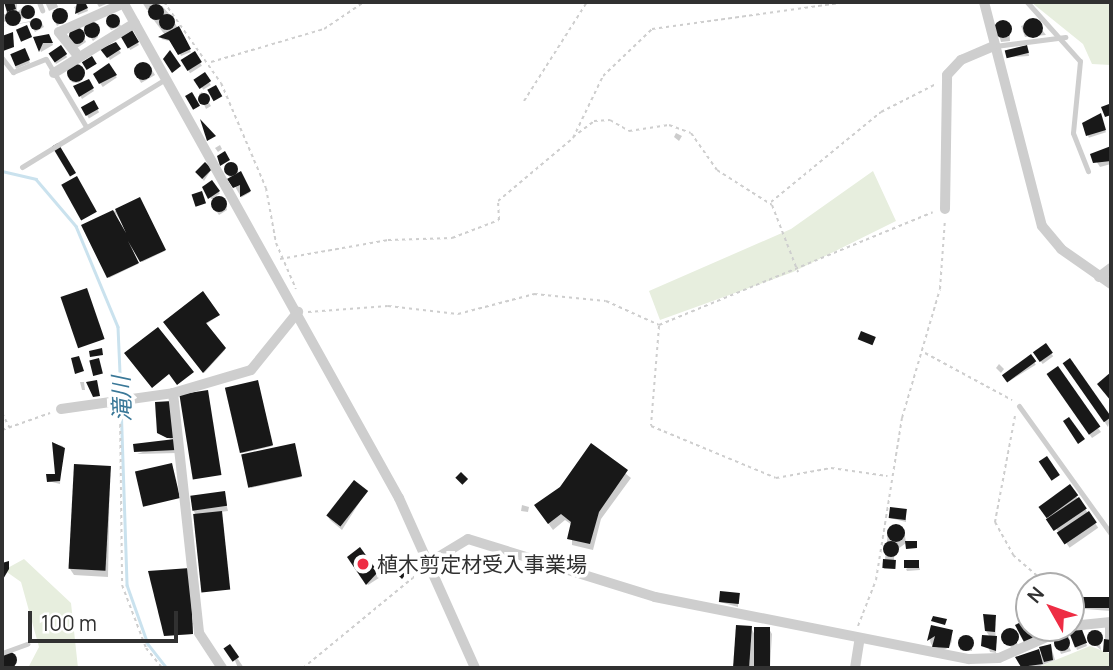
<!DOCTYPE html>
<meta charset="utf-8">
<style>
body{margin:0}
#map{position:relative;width:1113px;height:670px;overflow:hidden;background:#fff;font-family:Manrope,"Noto Sans JP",sans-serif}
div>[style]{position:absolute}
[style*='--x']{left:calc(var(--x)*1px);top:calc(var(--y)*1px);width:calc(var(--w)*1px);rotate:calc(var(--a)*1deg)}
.green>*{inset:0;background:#e7eede}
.shadow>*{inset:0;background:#0003;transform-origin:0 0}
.round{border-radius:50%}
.stream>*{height:2.5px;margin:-1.25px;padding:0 1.25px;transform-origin:1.25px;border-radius:1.25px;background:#cae2ee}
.building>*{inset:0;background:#181818;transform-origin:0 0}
.path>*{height:2px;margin-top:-1px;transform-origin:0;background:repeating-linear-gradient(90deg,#cecece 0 3.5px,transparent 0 7px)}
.service>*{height:5px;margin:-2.5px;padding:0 2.5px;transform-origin:2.5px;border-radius:2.5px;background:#cecece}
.minor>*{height:10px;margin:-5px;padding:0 5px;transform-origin:5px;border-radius:5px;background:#cecece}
.dots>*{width:19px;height:19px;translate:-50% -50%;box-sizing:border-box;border:4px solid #fff;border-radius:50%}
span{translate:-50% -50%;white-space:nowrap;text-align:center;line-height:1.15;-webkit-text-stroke:7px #fff;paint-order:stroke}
.poi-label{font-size:21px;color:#313131}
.left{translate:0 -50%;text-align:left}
.water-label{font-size:23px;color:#3a7898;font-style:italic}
.frame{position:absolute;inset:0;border:4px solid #313131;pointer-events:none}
.north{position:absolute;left:1015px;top:572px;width:70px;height:70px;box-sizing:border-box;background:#fff;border:2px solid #adadad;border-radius:50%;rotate:310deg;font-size:19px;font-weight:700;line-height:28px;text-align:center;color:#313131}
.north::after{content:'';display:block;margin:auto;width:24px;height:32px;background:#ee2d44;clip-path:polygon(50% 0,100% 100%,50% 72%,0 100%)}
.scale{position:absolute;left:28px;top:611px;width:150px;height:32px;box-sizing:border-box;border:4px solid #313131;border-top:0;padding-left:9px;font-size:21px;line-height:24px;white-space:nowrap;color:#313131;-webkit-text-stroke:5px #fff;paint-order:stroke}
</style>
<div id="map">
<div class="green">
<div style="clip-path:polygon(1031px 2px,1111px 2px,1111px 65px,1092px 64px,1083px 44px)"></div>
<div style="clip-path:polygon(873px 171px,896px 221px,793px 272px,660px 320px,649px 291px,791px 229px)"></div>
<div style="clip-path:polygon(24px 559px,71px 603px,78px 668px,28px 668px,39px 647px,21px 582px,4px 570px)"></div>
<div style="clip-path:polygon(1090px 646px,1111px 654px,1111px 668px,1036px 668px)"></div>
</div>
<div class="shadow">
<div style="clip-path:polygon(6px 2px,17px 2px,17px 12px,27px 5px,32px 17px,2px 22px,2px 14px,11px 15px)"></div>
<div style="clip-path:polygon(45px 2px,56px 2px,58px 7px,49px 11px)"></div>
<div style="clip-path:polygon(85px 2px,88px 11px,78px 15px,74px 7px)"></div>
<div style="clip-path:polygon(96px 2px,111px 2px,99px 7px)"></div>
<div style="clip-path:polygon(142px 2px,152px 2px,155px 5px,147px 10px)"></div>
<div style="clip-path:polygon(163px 7px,171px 16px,191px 52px,181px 56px,173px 42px,161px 39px,165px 35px,147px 11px)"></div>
<div style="clip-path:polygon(63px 10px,66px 20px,57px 26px,52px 16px)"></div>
<div style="clip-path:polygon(114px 17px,121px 26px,111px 30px,106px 23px)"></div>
<div style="clip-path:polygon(40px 19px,44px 27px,35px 32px,29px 22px,2px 27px)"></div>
<div style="clip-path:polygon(1035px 21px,1046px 35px,1025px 37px,1021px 26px)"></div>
<div style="clip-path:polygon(94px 23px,98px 37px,93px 41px,85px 29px)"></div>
<div style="clip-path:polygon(996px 24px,1009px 26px,1010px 41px,1001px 42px)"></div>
<div style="clip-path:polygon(80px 29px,86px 42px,77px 48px,70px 35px)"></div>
<div style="left:132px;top:33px;width:14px;height:10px;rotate:60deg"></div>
<div style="clip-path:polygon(49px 36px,53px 45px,41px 52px,36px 39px)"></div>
<div style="clip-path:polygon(115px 44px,121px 53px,110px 60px,103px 49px)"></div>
<div style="left:61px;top:47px;width:12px;height:13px;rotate:59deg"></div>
<div style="clip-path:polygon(1028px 49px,1029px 56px,1009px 57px)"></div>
<div style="clip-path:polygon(24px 50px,30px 63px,16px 69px,12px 55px)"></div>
<div style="left:194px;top:53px;width:15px;height:14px;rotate:58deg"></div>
<div style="left:148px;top:63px;width:14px;height:16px;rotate:60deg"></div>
<div style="left:109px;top:66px;width:14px;height:17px;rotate:56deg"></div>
<div class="round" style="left:68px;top:67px;width:16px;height:16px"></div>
<div style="left:204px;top:74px;width:13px;height:9px;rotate:58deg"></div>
<div style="clip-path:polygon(1109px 78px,1111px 78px,1111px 88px,1109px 86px)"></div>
<div style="clip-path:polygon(88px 81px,94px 91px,82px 99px,75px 87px)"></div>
<div style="clip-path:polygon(202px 92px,211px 106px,206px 109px,199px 94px)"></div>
<div style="left:93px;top:102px;width:12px;height:12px;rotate:59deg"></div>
<div style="left:1101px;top:117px;width:16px;height:18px;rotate:72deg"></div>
<div style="clip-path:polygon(676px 133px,682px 136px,679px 141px,674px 137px)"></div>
<div style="clip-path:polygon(220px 145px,222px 149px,218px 152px,215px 148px)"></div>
<div style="clip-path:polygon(1110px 149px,1111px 164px,1100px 167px,1092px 155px)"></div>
<div style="left:233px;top:163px;width:34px;height:10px;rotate:60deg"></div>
<div style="clip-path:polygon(211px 170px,204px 181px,199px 175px)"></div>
<div style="left:212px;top:182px;width:14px;height:10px;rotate:56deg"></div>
<div style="clip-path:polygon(224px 197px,227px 210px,219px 215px,211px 204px)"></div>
<div style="clip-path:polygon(evenodd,140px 199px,165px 251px,142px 262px,127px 235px,138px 264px,109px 278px,84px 226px,140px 199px,116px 214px,129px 234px,124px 236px,114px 215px,116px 214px)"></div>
<div style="clip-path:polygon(202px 293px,218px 316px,205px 325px,225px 350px,204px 373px,165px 322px)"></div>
<div style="left:1045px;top:345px;width:14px;height:13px;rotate:54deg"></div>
<div style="left:1031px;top:357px;width:9px;height:32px;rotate:58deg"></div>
<div style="clip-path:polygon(1070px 360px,1110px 419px,1108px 427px,1068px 368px)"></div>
<div style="clip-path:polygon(999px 364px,1004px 369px,1001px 373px,996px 368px)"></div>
<div style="clip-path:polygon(1049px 375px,1098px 428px,1101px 432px,1092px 438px)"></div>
<div style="clip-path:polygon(80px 382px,84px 382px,85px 390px,82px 390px)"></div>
<div style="left:257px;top:382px;width:66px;height:31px;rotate:77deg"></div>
<div style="clip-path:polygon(171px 403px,177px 453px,137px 454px,174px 441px,159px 433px)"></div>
<div style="clip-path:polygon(54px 444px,63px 446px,60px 484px,48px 481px,57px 476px)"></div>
<div style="left:294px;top:445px;width:33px;height:51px;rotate:78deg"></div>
<div style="clip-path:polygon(592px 446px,631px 478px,601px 519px,593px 550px,572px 545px,572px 525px,565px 520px,553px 530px,540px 512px)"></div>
<div style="clip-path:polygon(110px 468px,108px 577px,74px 575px,70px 569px)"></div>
<div style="left:1069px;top:486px;width:51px;height:35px;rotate:55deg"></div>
<div style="clip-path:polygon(366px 492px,342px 530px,330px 520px,327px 515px)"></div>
<div style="clip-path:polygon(224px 495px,228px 511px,196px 515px,193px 510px)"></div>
<div style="clip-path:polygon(522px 505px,529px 507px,528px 512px,521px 511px)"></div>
<div style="clip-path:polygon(906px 510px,906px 522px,890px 518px)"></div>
<div style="clip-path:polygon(904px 529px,906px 543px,894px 552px,894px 569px,884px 569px,888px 531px)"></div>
<div style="left:362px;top:552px;width:31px;height:13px;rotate:57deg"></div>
<div style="clip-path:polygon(918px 562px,920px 570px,907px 571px,906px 569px)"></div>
<div style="clip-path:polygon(189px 570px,193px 634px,166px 636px,150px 572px)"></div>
<div style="clip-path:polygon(738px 595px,738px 607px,720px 602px)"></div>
<div style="clip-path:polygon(1111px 599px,1111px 611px,1084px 609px,1084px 600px)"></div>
<div style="clip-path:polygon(995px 616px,996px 653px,990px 652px,985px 637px,990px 637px,986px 631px)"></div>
<div style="left:1105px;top:627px;width:6px;height:25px"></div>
<div class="round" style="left:930px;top:628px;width:22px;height:22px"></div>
<div style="clip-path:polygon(751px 628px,756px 637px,769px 629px,772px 634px,770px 668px,735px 667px)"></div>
<div style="clip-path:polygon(1040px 628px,1056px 628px,1047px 635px)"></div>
<div style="clip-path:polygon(1012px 629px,1019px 648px,1012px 650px,1005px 633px)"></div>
<div style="clip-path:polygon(1091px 630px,1098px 633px,1101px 650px,1091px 642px)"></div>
<div style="clip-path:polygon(1082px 632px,1087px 646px,1077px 650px,1076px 647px)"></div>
<div style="clip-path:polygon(963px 636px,973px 640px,972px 651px,960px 650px)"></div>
<div style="clip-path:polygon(1064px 636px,1071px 651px,1061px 654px,1056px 640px)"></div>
<div style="clip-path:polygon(229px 646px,244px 668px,238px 668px)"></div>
<div style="clip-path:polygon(1051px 646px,1055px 660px,1035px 668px,1018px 659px,1043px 654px)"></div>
<div style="clip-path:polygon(15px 656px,14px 668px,4px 668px,2px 657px)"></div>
</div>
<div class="stream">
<div style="--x:2;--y:171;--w:35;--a:13"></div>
<div style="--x:36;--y:179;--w:62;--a:49.6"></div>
<div style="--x:76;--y:226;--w:109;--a:67.4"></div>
<div style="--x:118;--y:327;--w:69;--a:87.5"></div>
<div style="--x:121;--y:402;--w:183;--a:88.1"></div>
<div style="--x:127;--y:585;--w:63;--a:70.4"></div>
<div style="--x:148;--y:644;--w:31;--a:52"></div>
</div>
<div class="building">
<div style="clip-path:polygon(4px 2px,14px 2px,16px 9px,7px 12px)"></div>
<div style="clip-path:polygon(77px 2px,85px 2px,88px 8px,75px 14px)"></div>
<div class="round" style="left:148px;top:4px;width:16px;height:16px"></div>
<div class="round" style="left:21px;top:5px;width:14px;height:14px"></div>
<div class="round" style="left:52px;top:8px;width:16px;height:16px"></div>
<div class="round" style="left:5px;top:10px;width:16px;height:16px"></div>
<div class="round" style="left:106px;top:14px;width:14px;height:14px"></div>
<div class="round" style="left:159px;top:14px;width:16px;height:16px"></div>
<div class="round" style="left:30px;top:18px;width:12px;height:12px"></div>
<div class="round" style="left:1023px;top:18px;width:20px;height:20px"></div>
<div class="round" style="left:994px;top:20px;width:18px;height:18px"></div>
<div class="round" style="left:84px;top:22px;width:16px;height:16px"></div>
<div style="left:27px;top:25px;width:13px;height:12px;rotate:67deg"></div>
<div style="clip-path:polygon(179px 26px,191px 49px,178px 55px,169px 40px,158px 37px)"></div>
<div class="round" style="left:69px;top:28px;width:16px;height:16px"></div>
<div style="left:132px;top:30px;width:14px;height:13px;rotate:60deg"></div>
<div style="clip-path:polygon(13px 32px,14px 47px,3px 51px,2px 36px)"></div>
<div style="clip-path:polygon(49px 34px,53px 43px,43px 43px,39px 52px,33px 37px)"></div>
<div style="clip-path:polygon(116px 42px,121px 49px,107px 58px,100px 49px)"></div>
<div style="left:61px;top:45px;width:11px;height:15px;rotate:56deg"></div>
<div style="left:1027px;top:45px;width:8px;height:23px;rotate:76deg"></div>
<div style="left:25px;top:48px;width:13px;height:16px;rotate:67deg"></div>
<div style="clip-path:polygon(170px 50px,181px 66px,172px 73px,163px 59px)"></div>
<div style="left:195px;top:51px;width:13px;height:17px;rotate:58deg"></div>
<div style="left:92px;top:56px;width:9px;height:12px;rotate:58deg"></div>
<div class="round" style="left:134px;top:62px;width:18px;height:18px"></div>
<div style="clip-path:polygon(109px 63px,117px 75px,99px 84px,93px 74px)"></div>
<div class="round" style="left:67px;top:64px;width:18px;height:18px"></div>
<div style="left:205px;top:72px;width:11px;height:14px;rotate:56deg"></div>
<div style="clip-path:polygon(89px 79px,94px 88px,79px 97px,73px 86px)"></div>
<div style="left:216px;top:85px;width:13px;height:10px;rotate:61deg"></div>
<div style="left:192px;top:92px;width:16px;height:8px;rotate:60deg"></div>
<div class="round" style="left:198px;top:93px;width:12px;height:12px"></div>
<div style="left:94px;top:100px;width:10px;height:15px;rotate:61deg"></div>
<div style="clip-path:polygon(1109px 104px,1111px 115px,1105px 117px,1101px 107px)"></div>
<div style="clip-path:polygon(1101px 113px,1106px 130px,1086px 136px,1082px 123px)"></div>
<div style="clip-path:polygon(200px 119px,216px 136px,207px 141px)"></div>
<div style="left:58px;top:143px;width:35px;height:7px;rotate:59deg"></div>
<div style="clip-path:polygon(1111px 146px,1111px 161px,1093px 163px,1090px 154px)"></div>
<div style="clip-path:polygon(225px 151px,230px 160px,220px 166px,217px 156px)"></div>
<div style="left:205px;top:162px;width:10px;height:14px;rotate:45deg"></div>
<div class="round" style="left:224px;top:162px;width:14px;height:14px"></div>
<div style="clip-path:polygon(241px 171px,251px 191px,240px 197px,240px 185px,233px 188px,227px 179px)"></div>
<div style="left:77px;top:176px;width:41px;height:18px;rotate:61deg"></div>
<div style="clip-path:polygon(212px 180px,220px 191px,208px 199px,202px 187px)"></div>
<div style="left:202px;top:191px;width:13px;height:11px;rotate:72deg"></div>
<div class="round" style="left:211px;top:196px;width:16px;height:16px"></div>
<div style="clip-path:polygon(140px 197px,166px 250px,140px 262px,128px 241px,139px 263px,107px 278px,81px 225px,113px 210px,126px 233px,115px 209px)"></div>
<div style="left:87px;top:288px;width:54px;height:28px;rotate:71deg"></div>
<div style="clip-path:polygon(203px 291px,220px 315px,206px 323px,226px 348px,203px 373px,163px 322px)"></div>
<div style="clip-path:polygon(158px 327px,194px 372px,177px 385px,169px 374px,152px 388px,124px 353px)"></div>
<div style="left:861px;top:331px;width:16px;height:9px;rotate:22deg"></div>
<div style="left:1046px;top:343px;width:12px;height:16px;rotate:55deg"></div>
<div style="clip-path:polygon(102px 348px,103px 355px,90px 357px,89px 351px)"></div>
<div style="left:1031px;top:354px;width:9px;height:36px;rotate:54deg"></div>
<div style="clip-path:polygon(79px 356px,84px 371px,75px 374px,71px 358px)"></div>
<div style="left:99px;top:358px;width:16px;height:10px;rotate:76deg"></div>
<div style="left:1070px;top:358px;width:72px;height:9px;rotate:55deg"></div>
<div style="left:1058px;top:366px;width:74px;height:14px;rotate:55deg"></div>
<div style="clip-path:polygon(1111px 372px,1111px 401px,1097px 384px)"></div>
<div style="clip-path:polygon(97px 380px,100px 396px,93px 397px,86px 382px)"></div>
<div style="left:258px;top:380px;width:67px;height:34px;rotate:77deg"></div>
<div style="left:208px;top:390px;width:86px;height:29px;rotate:81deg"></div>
<div style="clip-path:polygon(172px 401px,174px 438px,167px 438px,157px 433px,155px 402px)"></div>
<div style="clip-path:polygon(1069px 417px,1085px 439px,1078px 444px,1063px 421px)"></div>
<div style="clip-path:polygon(175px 439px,176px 450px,134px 452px,133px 444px)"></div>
<div style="clip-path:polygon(52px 442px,65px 448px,60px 481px,47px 482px,46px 474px,55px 474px)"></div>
<div style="left:295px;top:443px;width:34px;height:55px;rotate:78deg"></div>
<div style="clip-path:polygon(591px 443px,628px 470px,599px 512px,590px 544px,567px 539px,571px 522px,561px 514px,548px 524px,534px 505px,560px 487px)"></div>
<div style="left:1047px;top:456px;width:23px;height:10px;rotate:56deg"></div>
<div style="left:172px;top:463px;width:36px;height:38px;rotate:77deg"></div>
<div style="left:74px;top:464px;width:37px;height:105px;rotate:3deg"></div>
<div style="left:461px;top:472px;width:10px;height:8px;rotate:45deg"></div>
<div style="left:354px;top:480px;width:18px;height:45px;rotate:38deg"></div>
<div style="left:1070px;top:484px;width:14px;height:39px;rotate:54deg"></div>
<div style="left:225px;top:491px;width:15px;height:35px;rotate:82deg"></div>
<div style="left:1079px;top:497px;width:14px;height:40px;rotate:56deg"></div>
<div style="left:890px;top:507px;width:17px;height:11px;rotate:7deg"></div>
<div style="left:222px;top:511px;width:79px;height:29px;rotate:84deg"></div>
<div style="left:1089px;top:511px;width:14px;height:39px;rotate:56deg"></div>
<div class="round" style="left:887px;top:524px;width:18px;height:18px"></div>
<div class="round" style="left:883px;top:541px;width:16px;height:16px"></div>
<div style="clip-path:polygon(905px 541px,917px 541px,917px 548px,906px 549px)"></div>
<div style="clip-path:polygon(360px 547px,378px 572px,366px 585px,347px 557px)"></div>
<div style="clip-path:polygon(421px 556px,402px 579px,395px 572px,411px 560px)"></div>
<div style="left:883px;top:559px;width:13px;height:9px;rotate:4deg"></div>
<div style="left:919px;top:560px;width:8px;height:15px;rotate:90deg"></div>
<div style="clip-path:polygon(9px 561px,9px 569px,2px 581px,2px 563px)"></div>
<div style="clip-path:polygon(190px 568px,193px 634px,164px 636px,148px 571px)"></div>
<div style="left:720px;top:591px;width:20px;height:11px;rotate:6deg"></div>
<div style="left:1111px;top:597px;width:11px;height:29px;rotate:90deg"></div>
<div style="clip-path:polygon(983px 614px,996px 615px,995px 632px,985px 631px)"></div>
<div style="clip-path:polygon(933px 616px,947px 619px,945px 625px,931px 621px)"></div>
<div style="clip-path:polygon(1021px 622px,1033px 638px,1025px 644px,1015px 625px)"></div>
<div style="left:736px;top:625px;width:16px;height:43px;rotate:4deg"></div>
<div style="clip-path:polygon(931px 625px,953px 630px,949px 648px,932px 647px,935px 636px,927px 641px)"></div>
<div style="left:754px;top:627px;width:16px;height:41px"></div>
<div style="left:1081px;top:627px;width:17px;height:13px;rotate:69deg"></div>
<div class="round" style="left:1001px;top:628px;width:18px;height:18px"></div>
<div class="round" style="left:1087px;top:630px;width:16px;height:16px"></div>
<div style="clip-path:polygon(982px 635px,997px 636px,996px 651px,981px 646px)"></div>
<div class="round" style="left:1054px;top:635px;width:16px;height:16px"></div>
<div class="round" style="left:958px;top:635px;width:16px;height:16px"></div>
<div style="clip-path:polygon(1104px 639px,1111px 640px,1111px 652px,1103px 652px)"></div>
<div style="left:230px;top:644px;width:16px;height:8px;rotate:55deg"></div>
<div style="clip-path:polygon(1051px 644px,1053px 660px,1044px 662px,1039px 647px)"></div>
<div style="clip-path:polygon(1039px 649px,1043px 664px,1021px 667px,1015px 657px)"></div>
<div class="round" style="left:1px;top:652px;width:16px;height:16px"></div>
</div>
<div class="path">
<div style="--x:164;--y:2;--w:99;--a:54.9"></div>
<div style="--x:221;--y:83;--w:114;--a:66.8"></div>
<div style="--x:266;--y:188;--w:56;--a:79.7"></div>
<div style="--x:276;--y:243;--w:50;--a:66.5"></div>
<div style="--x:211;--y:62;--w:118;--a:-16.3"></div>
<div style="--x:324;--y:29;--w:48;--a:-34"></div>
<div style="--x:524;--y:101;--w:117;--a:-57.5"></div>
<div style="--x:573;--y:137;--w:26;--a:-37"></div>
<div style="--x:594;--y:121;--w:16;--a:-4"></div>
<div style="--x:610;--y:120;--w:22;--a:30"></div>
<div style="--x:629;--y:131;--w:40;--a:-8.5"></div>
<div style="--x:669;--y:125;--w:23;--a:20"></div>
<div style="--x:691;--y:133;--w:45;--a:54.9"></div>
<div style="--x:717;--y:170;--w:65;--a:32.5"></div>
<div style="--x:772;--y:205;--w:72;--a:68.8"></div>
<div style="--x:771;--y:202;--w:142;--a:-39.3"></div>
<div style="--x:881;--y:112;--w:62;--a:-27"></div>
<div style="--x:280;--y:259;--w:110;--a:-10"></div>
<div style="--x:388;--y:240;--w:64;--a:-1.8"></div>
<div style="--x:452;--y:238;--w:50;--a:-21"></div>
<div style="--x:499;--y:220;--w:19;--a:-93"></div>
<div style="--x:498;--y:201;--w:98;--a:-40"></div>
<div style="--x:573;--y:138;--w:69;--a:-64.2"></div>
<div style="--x:603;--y:76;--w:68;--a:-43.8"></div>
<div style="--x:652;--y:29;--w:197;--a:-7.9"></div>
<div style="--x:308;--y:312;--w:80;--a:-4.3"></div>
<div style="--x:388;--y:306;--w:70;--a:6.5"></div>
<div style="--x:458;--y:314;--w:79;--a:-14.7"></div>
<div style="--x:534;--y:294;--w:72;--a:5.6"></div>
<div style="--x:606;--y:301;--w:58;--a:24.4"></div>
<div style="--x:659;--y:325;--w:296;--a:-22.4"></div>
<div style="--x:659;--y:326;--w:100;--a:94.6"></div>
<div style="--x:651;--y:426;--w:135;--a:22.6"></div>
<div style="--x:776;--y:478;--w:56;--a:-10.3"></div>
<div style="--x:831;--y:468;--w:57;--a:8.1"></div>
<div style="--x:925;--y:353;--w:99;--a:28.4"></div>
<div style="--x:120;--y:410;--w:175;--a:89.3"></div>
<div style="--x:122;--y:585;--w:67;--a:69.1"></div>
<div style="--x:146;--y:648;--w:26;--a:51"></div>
<div style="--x:2;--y:413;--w:16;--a:63"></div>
<div style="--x:1015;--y:416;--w:108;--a:100.7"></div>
<div style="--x:995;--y:522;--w:38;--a:61"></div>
<div style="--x:1013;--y:555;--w:48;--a:40.7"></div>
<div style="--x:2;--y:430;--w:51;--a:-19.5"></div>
<div style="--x:858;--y:626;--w:49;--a:-68.6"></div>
<div style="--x:876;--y:580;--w:164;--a:-80.9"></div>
<div style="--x:902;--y:418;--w:134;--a:-73.6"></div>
<div style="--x:940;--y:289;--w:70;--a:-85.9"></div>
<div style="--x:303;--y:668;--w:153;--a:-39.4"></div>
</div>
<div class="service">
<div style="--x:39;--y:2;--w:9;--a:69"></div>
<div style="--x:1027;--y:2;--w:79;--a:48.1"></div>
<div style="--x:1080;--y:61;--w:72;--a:95.6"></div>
<div style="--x:1073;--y:133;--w:41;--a:68.5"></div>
<div style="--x:995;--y:46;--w:71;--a:-7.3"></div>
<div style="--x:2;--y:58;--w:18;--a:52"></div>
<div style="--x:13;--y:72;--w:35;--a:-22"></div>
<div style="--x:46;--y:59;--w:77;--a:59.4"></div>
<div style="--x:22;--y:167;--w:170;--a:-31.5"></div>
<div style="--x:1019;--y:406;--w:158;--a:54.3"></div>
<div style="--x:2;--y:653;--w:27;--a:-20"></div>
</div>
<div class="minor">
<div style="--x:123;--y:2;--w:568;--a:60.91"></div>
<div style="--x:399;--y:498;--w:186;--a:65.9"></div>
<div style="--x:984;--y:2;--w:231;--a:75.5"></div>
<div style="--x:1042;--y:226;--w:30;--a:50"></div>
<div style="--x:1061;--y:249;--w:61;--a:35"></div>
<div style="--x:79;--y:57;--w:32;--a:-129"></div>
<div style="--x:59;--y:32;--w:71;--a:-24"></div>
<div style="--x:54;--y:73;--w:95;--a:-31.7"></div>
<div style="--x:945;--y:209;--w:134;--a:-89.1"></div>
<div style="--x:947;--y:75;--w:21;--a:-47"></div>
<div style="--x:961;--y:60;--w:34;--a:-23"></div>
<div style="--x:1099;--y:277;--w:15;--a:-37"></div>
<div style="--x:173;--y:393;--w:241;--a:83.8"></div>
<div style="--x:199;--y:633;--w:42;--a:56.7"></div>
<div style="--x:61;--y:409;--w:113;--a:-8.1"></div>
<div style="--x:173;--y:393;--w:81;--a:-16.4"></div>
<div style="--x:251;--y:370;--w:75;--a:-51"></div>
<div style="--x:430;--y:562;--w:44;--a:-31.2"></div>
<div style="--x:468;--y:539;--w:196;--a:17.2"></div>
<div style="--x:655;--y:597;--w:320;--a:11.2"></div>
<div style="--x:969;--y:659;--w:30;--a:-2"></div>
<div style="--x:999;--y:658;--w:74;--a:-23.8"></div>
<div style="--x:1071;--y:626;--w:40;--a:-5.7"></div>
<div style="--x:855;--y:668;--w:30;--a:-81"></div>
</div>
<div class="dots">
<div style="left:363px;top:564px;background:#ee2d44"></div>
</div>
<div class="poi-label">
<span class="left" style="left:377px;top:564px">植木剪定材受入事業場</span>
</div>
<div class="water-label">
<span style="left:121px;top:399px;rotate:-92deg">滝川</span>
</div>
<div class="frame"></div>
<div class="north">N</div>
<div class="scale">100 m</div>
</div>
